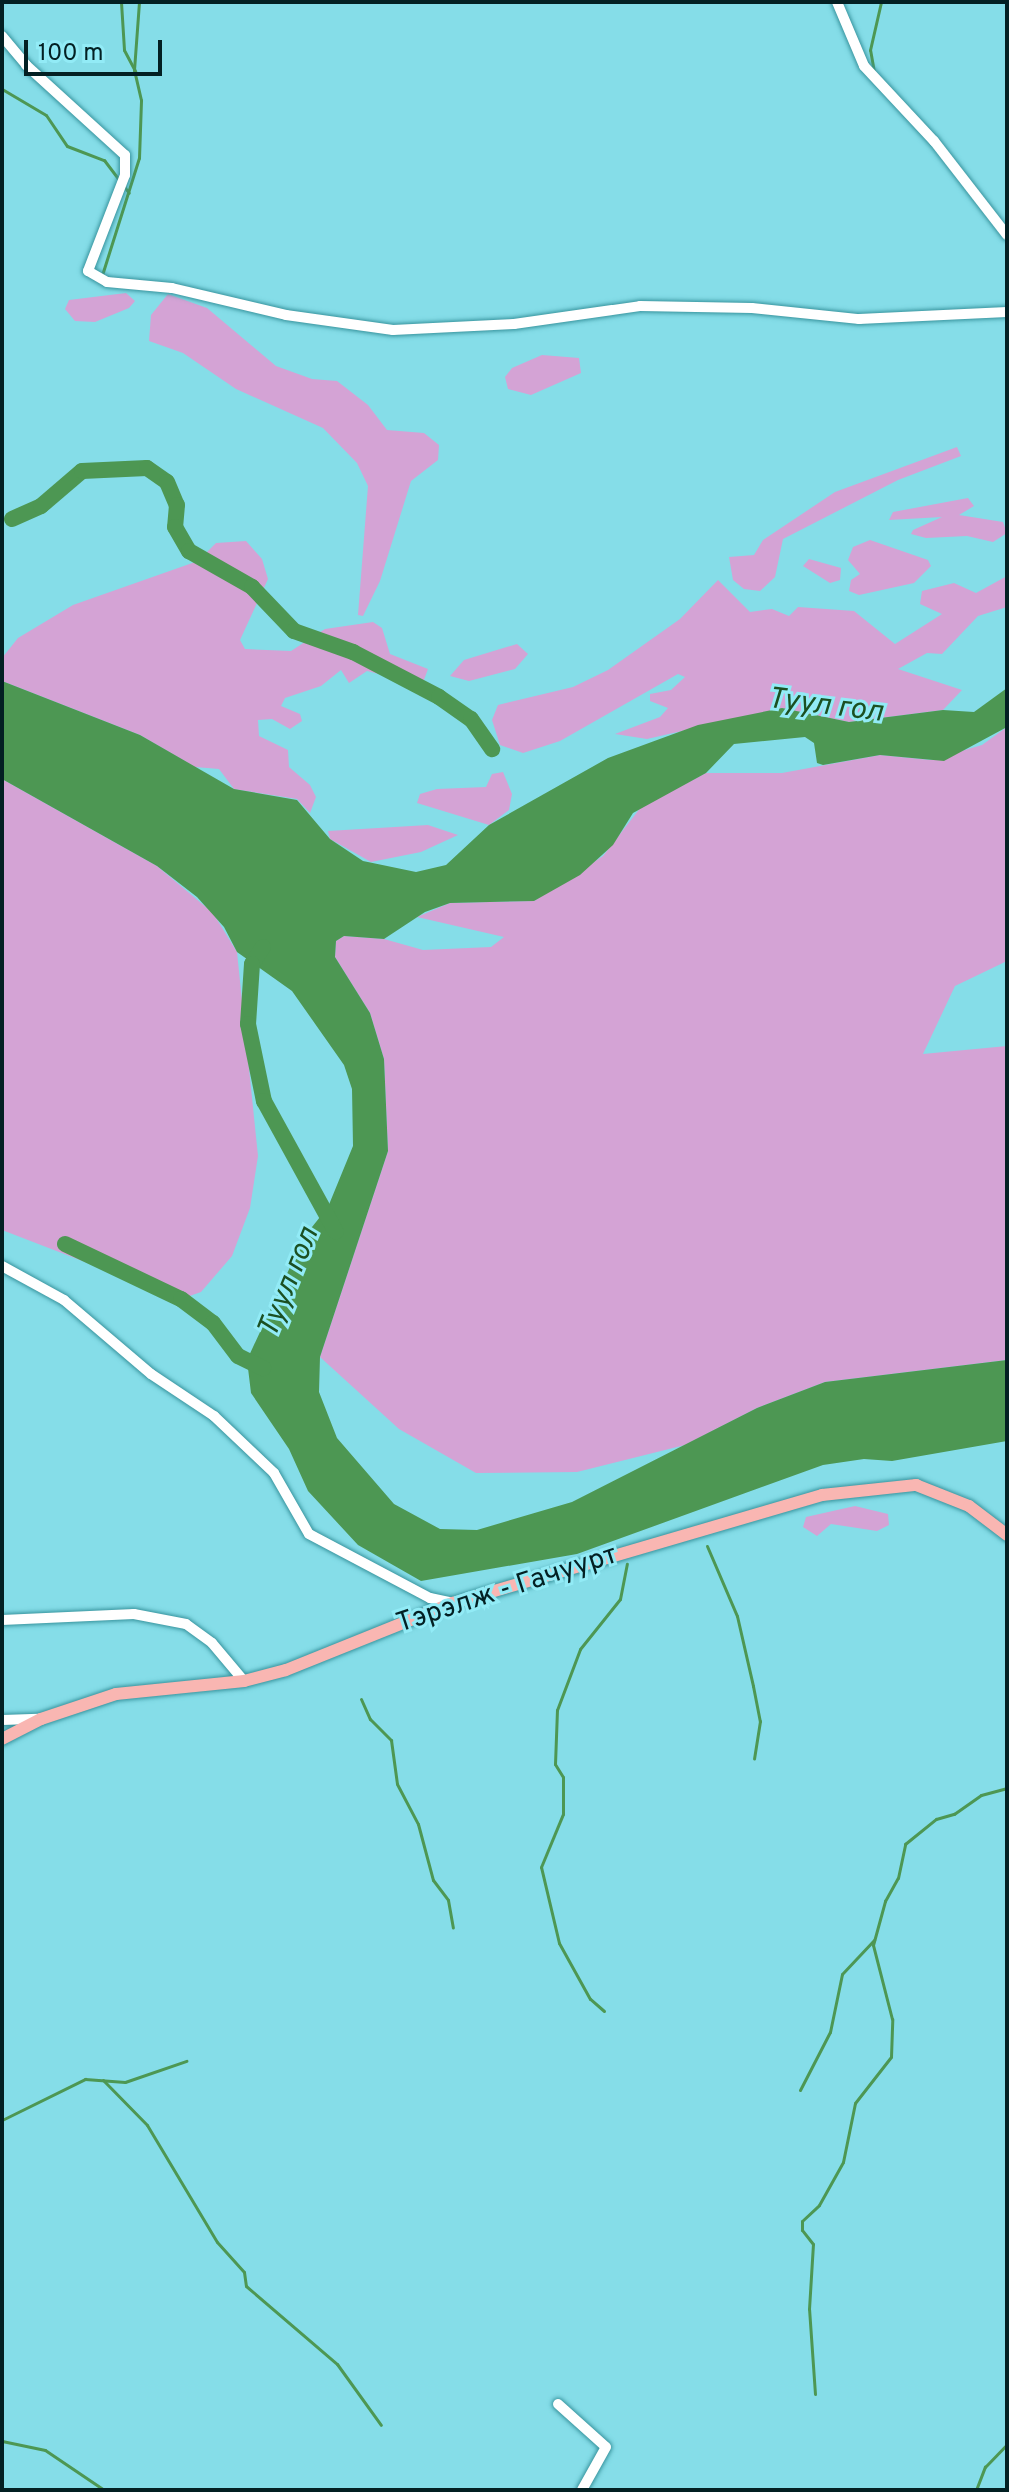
<!DOCTYPE html>
<meta charset="utf-8">
<style>
body{margin:0}
#map{position:relative;width:1009px;height:2492px;overflow:hidden;background:#85dde8;font-family:Overpass,sans-serif}
div>[style]{position:absolute}
[style*='--x']{left:calc(var(--x)*1px);top:calc(var(--y)*1px);width:calc(var(--w)*1px);rotate:calc(var(--a)*1deg)}
.green>*{inset:0;background:#d4a3d5}
.water>*{inset:0;background:#4d9753}
.stream>*{height:3px;margin:-1.5px;padding:0 1.5px;transform-origin:1.5px;border-radius:1.5px;background:#4d9753}
.river>*{height:16px;margin:-8px;padding:0 8px;transform-origin:8px;border-radius:8px;background:#4d9753}
.roads{filter:drop-shadow(0 0 2px #38949e) drop-shadow(0 0 2px #38949e)}
.minor>*{height:10px;margin:-5px;padding:0 5px;transform-origin:5px;border-radius:5px;background:#fff}
.major>*{height:12px;margin:-6px;padding:0 6px;transform-origin:6px;border-radius:6px;background:#f9b6b2}
span{translate:-50% -50%;white-space:nowrap;text-align:center;line-height:1.15;-webkit-text-stroke:6px #92ebf6;paint-order:stroke}
.street-label{font-size:28px;color:#032023}
.water-label{font-size:30px;color:#1b5022;font-style:italic}
.frame{position:absolute;inset:0;border:4px solid #032023;pointer-events:none}
.scale{position:absolute;left:24px;top:40px;width:138px;height:36px;box-sizing:border-box;border:4px solid #032023;border-top:0;padding-left:10px;font-size:24px;line-height:28px;white-space:nowrap;color:#032023;-webkit-text-stroke:6px #92ebf6;paint-order:stroke}
</style>
<div id="map">
<div class="green">
<div style="clip-path:polygon(126px 293px,135px 301px,129px 308px,95px 322px,75px 321px,65px 309px,69px 300px)"></div>
<div style="clip-path:polygon(168px 294px,207px 308px,276px 366px,312px 379px,337px 381px,368px 405px,387px 430px,424px 433px,439px 445px,438px 460px,411px 481px,380px 581px,363px 616px,358px 615px,368px 486px,357px 463px,323px 428px,236px 389px,183px 353px,149px 341px,151px 315px)"></div>
<div style="clip-path:polygon(542px 355px,579px 358px,581px 373px,531px 395px,508px 389px,505px 377px,512px 368px)"></div>
<div style="clip-path:polygon(957px 447px,961px 456px,898px 480px,783px 539px,775px 577px,760px 591px,744px 589px,733px 580px,729px 557px,754px 555px,763px 540px,835px 492px)"></div>
<div style="clip-path:polygon(968px 498px,974px 506px,959px 515px,1003px 522px,1007px 533px,993px 542px,967px 536px,926px 538px,911px 534px,913px 530px,942px 517px,889px 520px,893px 512px)"></div>
<div style="clip-path:polygon(870px 540px,928px 560px,931px 566px,914px 583px,859px 595px,849px 591px,851px 580px,860px 574px,848px 560px,853px 547px)"></div>
<div style="clip-path:polygon(246px 541px,262px 559px,268px 579px,240px 640px,245px 649px,291px 651px,325px 629px,373px 622px,382px 628px,390px 654px,428px 669px,422px 685px,367px 671px,349px 683px,341px 670px,321px 686px,285px 698px,281px 706px,300px 714px,302px 721px,290px 729px,272px 719px,258px 720px,259px 736px,288px 750px,289px 767px,310px 785px,316px 797px,310px 813px,297px 799px,234px 789px,219px 769px,195px 767px,140px 735px,2px 681px,2px 658px,18px 638px,73px 605px,198px 561px,216px 543px)"></div>
<div style="clip-path:polygon(809px 559px,841px 568px,840px 580px,830px 583px,803px 566px)"></div>
<div style="clip-path:polygon(1007px 576px,1007px 607px,978px 616px,942px 654px,927px 653px,898px 669px,962px 690px,943px 710px,849px 722px,782px 708px,647px 739px,615px 734px,660px 717px,668px 708px,650px 701px,650px 694px,671px 690px,685px 677px,678px 674px,560px 741px,523px 753px,500px 745px,492px 720px,498px 705px,573px 687px,608px 670px,680px 619px,718px 580px,750px 612px,772px 609px,789px 616px,798px 607px,854px 611px,895px 644px,942px 614px,920px 604px,922px 591px,954px 583px,976px 593px)"></div>
<div style="clip-path:polygon(517px 644px,528px 654px,515px 669px,469px 681px,450px 676px,464px 660px)"></div>
<div style="clip-path:polygon(1007px 727px,1007px 961px,955px 986px,923px 1054px,1007px 1046px,1007px 1360px,825px 1382px,757px 1408px,685px 1445px,577px 1472px,476px 1473px,399px 1429px,320px 1357px,388px 1151px,384px 1059px,370px 1013px,335px 957px,336px 941px,344px 936px,384px 939px,423px 950px,491px 947px,504px 937px,417px 917px,450px 903px,534px 901px,603px 856px,641px 807px,706px 773px,782px 773px,880px 755px,931px 760px,982px 745px)"></div>
<div style="clip-path:polygon(503px 772px,512px 794px,509px 810px,489px 825px,417px 803px,420px 794px,437px 789px,486px 787px,492px 774px)"></div>
<div style="clip-path:polygon(2px 779px,157px 866px,213px 913px,237px 952px,258px 1156px,250px 1208px,232px 1256px,201px 1292px,181px 1299px,2px 1230px)"></div>
<div style="clip-path:polygon(428px 825px,458px 835px,421px 852px,371px 862px,330px 839px,328px 831px)"></div>
<div style="clip-path:polygon(855px 1506px,888px 1514px,889px 1525px,877px 1531px,831px 1524px,817px 1536px,803px 1527px,806px 1517px)"></div>
</div>
<div class="water">
<div style="clip-path:polygon(2px 681px,140px 735px,234px 789px,297px 800px,330px 839px,363px 861px,416px 872px,446px 865px,489px 825px,608px 758px,698px 725px,782px 708px,849px 722px,943px 710px,974px 712px,1007px 688px,1007px 727px,944px 761px,880px 755px,823px 765px,817px 763px,814px 743px,805px 737px,734px 744px,706px 773px,633px 813px,613px 845px,580px 875px,534px 901px,450px 903px,425px 912px,384px 939px,344px 936px,336px 941px,335px 957px,370px 1013px,384px 1059px,388px 1151px,320px 1357px,319px 1392px,337px 1438px,394px 1504px,440px 1529px,477px 1530px,572px 1502px,757px 1408px,825px 1382px,1007px 1360px,1007px 1441px,892px 1461px,864px 1459px,823px 1465px,577px 1554px,421px 1581px,358px 1545px,308px 1491px,289px 1449px,251px 1393px,247px 1360px,304px 1237px,328px 1207px,353px 1146px,352px 1089px,344px 1065px,292px 991px,237px 952px,224px 927px,197px 897px,157px 866px,2px 779px)"></div>
</div>
<div class="stream">
<div style="--x:121;--y:2;--w:48;--a:86.4"></div>
<div style="--x:124;--y:50;--w:24;--a:62"></div>
<div style="--x:874;--y:72;--w:22;--a:-100"></div>
<div style="--x:870;--y:50;--w:49;--a:-77.1"></div>
<div style="--x:2;--y:89;--w:51;--a:30.6"></div>
<div style="--x:46;--y:115;--w:37;--a:56"></div>
<div style="--x:67;--y:146;--w:40;--a:21"></div>
<div style="--x:104;--y:160;--w:41;--a:52.9"></div>
<div style="--x:102;--y:275;--w:123;--a:-72.5"></div>
<div style="--x:139;--y:158;--w:58;--a:-88"></div>
<div style="--x:141;--y:100;--w:31;--a:-103"></div>
<div style="--x:134;--y:70;--w:68;--a:-85.8"></div>
<div style="--x:707;--y:1546;--w:76;--a:66.8"></div>
<div style="--x:737;--y:1616;--w:72;--a:77.1"></div>
<div style="--x:753;--y:1686;--w:36;--a:79"></div>
<div style="--x:760;--y:1721;--w:38;--a:99"></div>
<div style="--x:361;--y:1699;--w:22;--a:66"></div>
<div style="--x:370;--y:1719;--w:30;--a:45"></div>
<div style="--x:391;--y:1740;--w:44;--a:82.2"></div>
<div style="--x:397;--y:1784;--w:45;--a:62.3"></div>
<div style="--x:418;--y:1824;--w:58;--a:75"></div>
<div style="--x:433;--y:1880;--w:25;--a:53"></div>
<div style="--x:448;--y:1900;--w:28;--a:80"></div>
<div style="--x:604;--y:2011;--w:18;--a:-139"></div>
<div style="--x:590;--y:1999;--w:64;--a:-119"></div>
<div style="--x:559;--y:1943;--w:78;--a:-103.3"></div>
<div style="--x:541;--y:1867;--w:57;--a:-67.5"></div>
<div style="--x:563;--y:1814;--w:37;--a:-90"></div>
<div style="--x:563;--y:1777;--w:15;--a:-122"></div>
<div style="--x:555;--y:1764;--w:54;--a:-87.9"></div>
<div style="--x:557;--y:1710;--w:65;--a:-69.3"></div>
<div style="--x:580;--y:1649;--w:64;--a:-51.3"></div>
<div style="--x:620;--y:1599;--w:36;--a:-79"></div>
<div style="--x:103;--y:2080;--w:63;--a:45.6"></div>
<div style="--x:147;--y:2125;--w:136;--a:59.1"></div>
<div style="--x:217;--y:2242;--w:40;--a:48"></div>
<div style="--x:244;--y:2272;--w:14;--a:82"></div>
<div style="--x:246;--y:2286;--w:120;--a:40.6"></div>
<div style="--x:337;--y:2364;--w:75;--a:54.2"></div>
<div style="--x:800;--y:2090;--w:65;--a:-62.7"></div>
<div style="--x:830;--y:2032;--w:59;--a:-78.3"></div>
<div style="--x:842;--y:1974;--w:47;--a:-46.7"></div>
<div style="--x:2;--y:2120;--w:93;--a:-26.3"></div>
<div style="--x:85;--y:2079;--w:40;--a:4.3"></div>
<div style="--x:125;--y:2082;--w:65;--a:-19"></div>
<div style="--x:815;--y:2394;--w:85;--a:-94"></div>
<div style="--x:809;--y:2309;--w:65;--a:-86.5"></div>
<div style="--x:813;--y:2244;--w:18;--a:-128"></div>
<div style="--x:802;--y:2230;--w:9;--a:-90"></div>
<div style="--x:802;--y:2221;--w:23;--a:-43"></div>
<div style="--x:819;--y:2205;--w:49;--a:-60.8"></div>
<div style="--x:843;--y:2162;--w:60;--a:-78.5"></div>
<div style="--x:855;--y:2103;--w:58;--a:-52"></div>
<div style="--x:891;--y:2057;--w:38;--a:-88"></div>
<div style="--x:892;--y:2019;--w:76;--a:-104.4"></div>
<div style="--x:873;--y:1945;--w:46;--a:-74.7"></div>
<div style="--x:885;--y:1901;--w:26;--a:-61"></div>
<div style="--x:898;--y:1878;--w:35;--a:-78"></div>
<div style="--x:905;--y:1844;--w:40;--a:-39"></div>
<div style="--x:936;--y:1819;--w:19;--a:-16"></div>
<div style="--x:954;--y:1814;--w:33;--a:-35"></div>
<div style="--x:981;--y:1795;--w:27;--a:-15"></div>
<div style="--x:2;--y:2441;--w:44;--a:11.8"></div>
<div style="--x:45;--y:2450;--w:71;--a:34.1"></div>
<div style="--x:976;--y:2490;--w:25;--a:-69"></div>
<div style="--x:985;--y:2467;--w:32;--a:-46"></div>
</div>
<div class="river">
<div style="--x:12;--y:519;--w:32;--a:-24"></div>
<div style="--x:41;--y:506;--w:54;--a:-40.5"></div>
<div style="--x:82;--y:471;--w:65;--a:-2.6"></div>
<div style="--x:147;--y:468;--w:24;--a:35"></div>
<div style="--x:167;--y:482;--w:25;--a:67"></div>
<div style="--x:177;--y:505;--w:22;--a:95"></div>
<div style="--x:175;--y:527;--w:28;--a:60"></div>
<div style="--x:189;--y:551;--w:73;--a:29.7"></div>
<div style="--x:252;--y:587;--w:61;--a:46.3"></div>
<div style="--x:294;--y:631;--w:63;--a:19.6"></div>
<div style="--x:353;--y:652;--w:97;--a:27.6"></div>
<div style="--x:439;--y:697;--w:39;--a:35"></div>
<div style="--x:471;--y:719;--w:37;--a:55"></div>
<div style="--x:263;--y:947;--w:20;--a:123"></div>
<div style="--x:252;--y:964;--w:60;--a:93.8"></div>
<div style="--x:248;--y:1024;--w:79;--a:78.3"></div>
<div style="--x:264;--y:1101;--w:149;--a:61.2"></div>
<div style="--x:65;--y:1244;--w:128;--a:25.4"></div>
<div style="--x:181;--y:1299;--w:40;--a:37"></div>
<div style="--x:213;--y:1323;--w:41;--a:52.9"></div>
<div style="--x:238;--y:1356;--w:28;--a:26"></div>
</div>
<div class="roads">
<div class="minor">
<div style="--x:837;--y:2;--w:69;--a:67.1"></div>
<div style="--x:864;--y:66;--w:103;--a:47"></div>
<div style="--x:934;--y:141;--w:119;--a:52.2"></div>
<div style="--x:2;--y:36;--w:38;--a:50"></div>
<div style="--x:26;--y:65;--w:134;--a:42.3"></div>
<div style="--x:125;--y:155;--w:20;--a:90"></div>
<div style="--x:125;--y:175;--w:103;--a:111.1"></div>
<div style="--x:88;--y:271;--w:22;--a:30"></div>
<div style="--x:107;--y:282;--w:65;--a:5.3"></div>
<div style="--x:172;--y:288;--w:117;--a:13.3"></div>
<div style="--x:286;--y:315;--w:108;--a:8"></div>
<div style="--x:393;--y:330;--w:121;--a:-2.8"></div>
<div style="--x:514;--y:324;--w:127;--a:-8.1"></div>
<div style="--x:640;--y:306;--w:112;--a:1"></div>
<div style="--x:752;--y:308;--w:108;--a:5.9"></div>
<div style="--x:859;--y:319;--w:148;--a:-2.7"></div>
<div style="--x:2;--y:1266;--w:71;--a:28.7"></div>
<div style="--x:64;--y:1300;--w:114;--a:40.4"></div>
<div style="--x:151;--y:1374;--w:76;--a:33.7"></div>
<div style="--x:214;--y:1416;--w:83;--a:43.5"></div>
<div style="--x:274;--y:1473;--w:70;--a:60.2"></div>
<div style="--x:309;--y:1534;--w:137;--a:27.9"></div>
<div style="--x:430;--y:1598;--w:24;--a:12"></div>
<div style="--x:2;--y:1620;--w:132;--a:-2.6"></div>
<div style="--x:134;--y:1614;--w:53;--a:10.9"></div>
<div style="--x:186;--y:1624;--w:32;--a:36"></div>
<div style="--x:212;--y:1643;--w:50;--a:49.9"></div>
<div style="--x:2;--y:1720;--w:37;--a:-2"></div>
<div style="--x:558;--y:2404;--w:64;--a:41.9"></div>
<div style="--x:606;--y:2447;--w:49;--a:119.2"></div>
</div>
<div class="major">
<div style="--x:2;--y:1739;--w:44;--a:-27.1"></div>
<div style="--x:41;--y:1719;--w:79;--a:-18.4"></div>
<div style="--x:116;--y:1694;--w:129;--a:-5.8"></div>
<div style="--x:244;--y:1681;--w:43;--a:-14.7"></div>
<div style="--x:286;--y:1670;--w:180;--a:-21.9"></div>
<div style="--x:453;--y:1603;--w:384;--a:-16.3"></div>
<div style="--x:822;--y:1495;--w:95;--a:-6.1"></div>
<div style="--x:916;--y:1485;--w:57;--a:21.6"></div>
<div style="--x:969;--y:1506;--w:48;--a:37.3"></div>
</div>
</div>
<div class="street-label">
<span style="left:507px;top:1590px;rotate:-18deg">Тэрэлж - Гачуурт</span>
</div>
<div class="water-label">
<span style="left:825px;top:707px;rotate:7deg">Туул гол</span>
<span style="left:290px;top:1283px;rotate:-68deg">Туул гол</span>
</div>
<div class="frame"></div>
<div class="scale">100 m</div>
</div>
